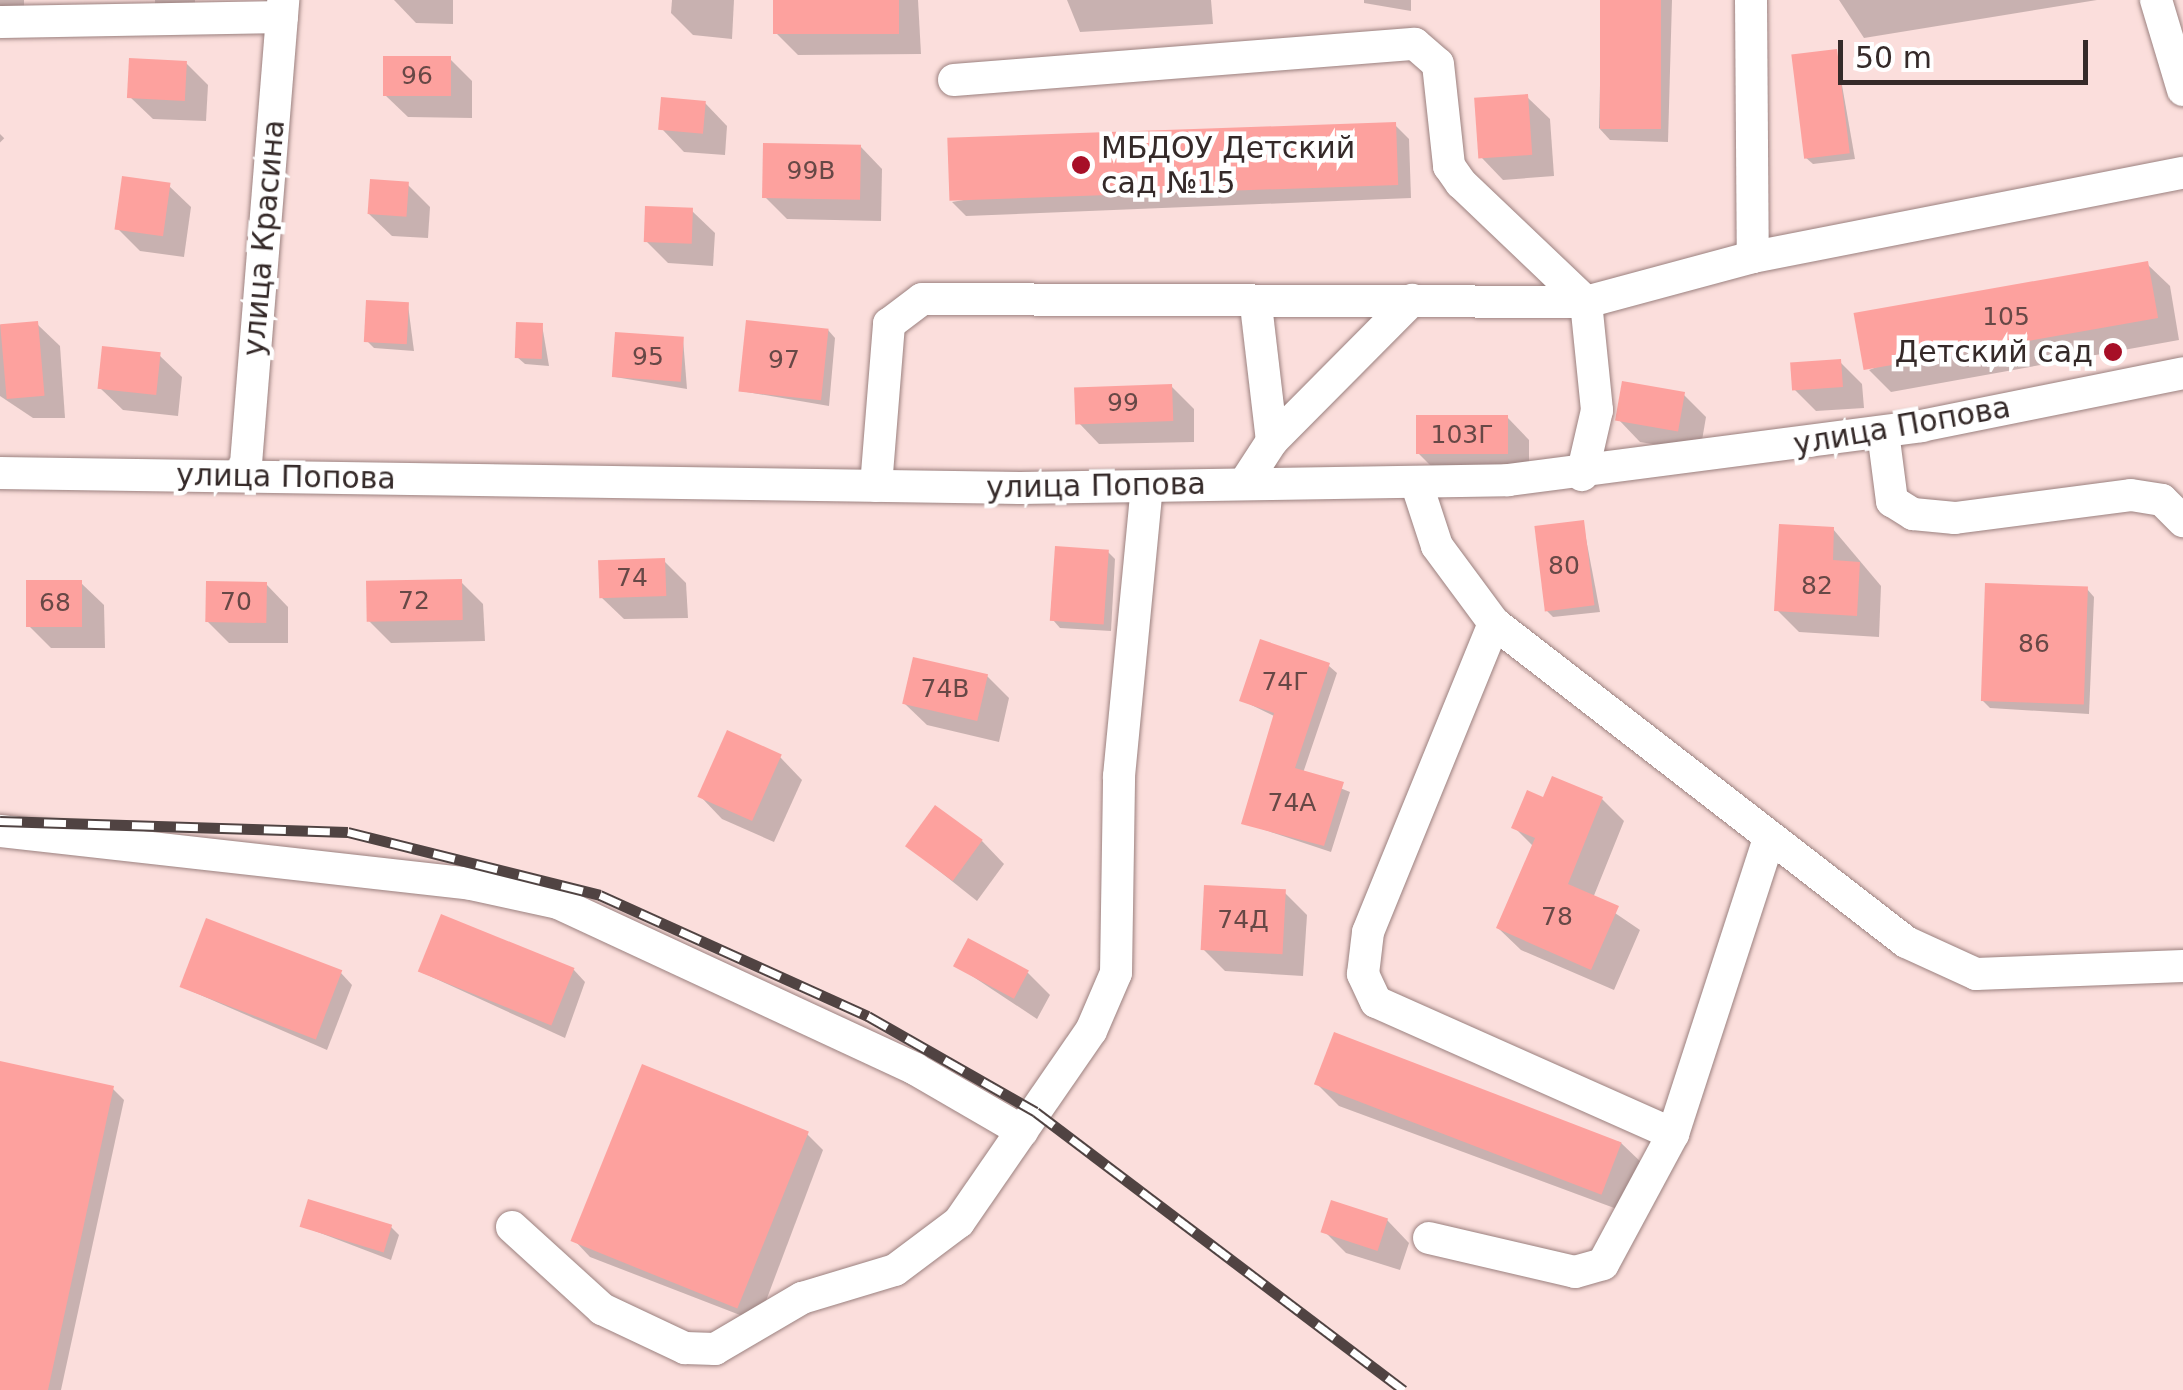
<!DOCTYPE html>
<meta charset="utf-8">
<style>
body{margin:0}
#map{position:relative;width:2183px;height:1390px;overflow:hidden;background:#fbdedc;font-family:"DejaVu Sans",sans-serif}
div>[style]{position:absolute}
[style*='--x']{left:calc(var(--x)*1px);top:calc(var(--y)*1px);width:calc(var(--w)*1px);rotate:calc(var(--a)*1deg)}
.shadow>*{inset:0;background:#0003;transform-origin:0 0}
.building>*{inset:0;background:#fda19e;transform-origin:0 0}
.roads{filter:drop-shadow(0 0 2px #9b817f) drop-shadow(0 0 2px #9b817f)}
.minor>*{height:32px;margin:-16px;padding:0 16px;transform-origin:16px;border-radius:16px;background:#fff}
.rail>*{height:11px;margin-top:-5.5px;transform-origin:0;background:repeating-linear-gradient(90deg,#fff 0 22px,#504342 0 44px);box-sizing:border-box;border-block:2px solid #504342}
.dots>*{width:28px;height:28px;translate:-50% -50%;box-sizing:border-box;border:5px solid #fff;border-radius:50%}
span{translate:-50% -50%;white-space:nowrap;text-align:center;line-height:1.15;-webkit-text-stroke:9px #fff;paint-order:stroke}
.number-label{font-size:25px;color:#674846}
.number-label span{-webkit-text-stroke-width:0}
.poi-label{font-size:30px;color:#352a29}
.left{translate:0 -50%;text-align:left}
.right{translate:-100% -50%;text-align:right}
.street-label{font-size:30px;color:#352a29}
.scale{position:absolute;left:1838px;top:40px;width:250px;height:45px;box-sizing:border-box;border:5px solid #352a29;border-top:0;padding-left:12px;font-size:30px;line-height:35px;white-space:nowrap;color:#352a29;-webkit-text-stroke:8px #fff;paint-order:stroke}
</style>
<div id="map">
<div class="shadow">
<div style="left:0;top:0;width:24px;height:8px"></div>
<div style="left:155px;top:0;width:40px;height:7px"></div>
<div style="clip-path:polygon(394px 0,453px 0,453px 24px,416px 23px)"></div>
<div style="clip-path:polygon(672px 0,734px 0,732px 39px,693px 35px,671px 13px)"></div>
<div style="clip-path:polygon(775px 0,918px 0,921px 54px,798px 55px,776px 33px)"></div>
<div style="clip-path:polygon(1067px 0,1211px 0,1213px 24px,1080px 32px)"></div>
<div style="clip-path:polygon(1411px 0,1411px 11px,1364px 3px,1364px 0)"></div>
<div style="clip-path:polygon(1602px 0,1672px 0,1668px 142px,1610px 140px,1599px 128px)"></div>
<div style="clip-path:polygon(1839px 0,2097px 0,1864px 38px)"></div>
<div style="clip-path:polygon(1836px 51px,1855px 159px,1813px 164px,1805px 157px)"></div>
<div style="clip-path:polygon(450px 59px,472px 81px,472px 118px,408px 117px,385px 95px)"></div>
<div style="clip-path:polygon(186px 63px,208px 85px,206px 121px,153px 119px,130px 97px)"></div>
<div style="clip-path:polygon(1527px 97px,1550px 119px,1554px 176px,1503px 180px,1481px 157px)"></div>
<div style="clip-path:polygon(705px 103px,727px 126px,725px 155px,684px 152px,662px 129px)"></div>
<div style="clip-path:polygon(1395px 125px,1409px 139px,1411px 198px,966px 216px,952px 202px)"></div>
<div style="left:0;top:134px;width:6px;height:37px;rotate:45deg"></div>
<div style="clip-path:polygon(860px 146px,882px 169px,881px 221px,787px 219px,765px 197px)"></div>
<div style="clip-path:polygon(168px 185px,191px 207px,184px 257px,140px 251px,118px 229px)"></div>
<div style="clip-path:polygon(408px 185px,430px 207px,428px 238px,392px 236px,369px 214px)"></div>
<div style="clip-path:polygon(692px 211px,715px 233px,713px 266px,668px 263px,646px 241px)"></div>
<div style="clip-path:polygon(2147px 264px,2170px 286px,2179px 340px,1891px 392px,1869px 370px)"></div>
<div style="clip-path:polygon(408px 305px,414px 351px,374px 348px,367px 341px)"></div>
<div style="clip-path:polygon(37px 324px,60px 346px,65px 418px,33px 418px,0 396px,0 325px)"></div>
<div style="clip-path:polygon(542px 325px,549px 366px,525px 364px,517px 357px)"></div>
<div style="clip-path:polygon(828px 330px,835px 338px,829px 406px,741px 391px)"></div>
<div style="clip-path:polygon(683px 339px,687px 389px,615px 377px)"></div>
<div style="clip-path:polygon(159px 355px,182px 377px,178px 416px,123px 410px,100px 388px)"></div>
<div style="clip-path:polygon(1840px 362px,1862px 384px,1864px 408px,1816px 411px,1794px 389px)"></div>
<div style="clip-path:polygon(1171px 386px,1194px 409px,1194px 442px,1099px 444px,1077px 421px)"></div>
<div style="clip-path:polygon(1683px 394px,1706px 417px,1700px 452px,1640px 442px,1618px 419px)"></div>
<div style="clip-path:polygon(1507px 417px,1529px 440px,1529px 475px,1441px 476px,1419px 454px)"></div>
<div style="clip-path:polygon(1583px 523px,1600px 612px,1553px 617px,1546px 610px)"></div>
<div style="clip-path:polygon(1833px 529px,1881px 586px,1879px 637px,1799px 632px,1777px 610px)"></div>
<div style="clip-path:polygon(1108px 552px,1115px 559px,1111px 631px,1060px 628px,1053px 620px)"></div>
<div style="clip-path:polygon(664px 561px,686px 583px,688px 618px,624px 619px,601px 597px)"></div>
<div style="clip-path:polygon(461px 582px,483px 604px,485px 641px,391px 643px,369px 621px)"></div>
<div style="clip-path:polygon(81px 583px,104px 605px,105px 648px,51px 648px,29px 626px)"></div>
<div style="clip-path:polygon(266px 584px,288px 607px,288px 643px,229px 643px,207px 621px)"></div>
<div style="clip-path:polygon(2087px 589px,2094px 597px,2089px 714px,1990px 708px,1982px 700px)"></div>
<div style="clip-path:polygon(1329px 666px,1337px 673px,1303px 773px,1350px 792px,1331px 852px,1244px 823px,1276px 717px,1241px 700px)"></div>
<div style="clip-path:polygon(987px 676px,1009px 698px,999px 742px,927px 725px,904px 703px)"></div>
<div style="clip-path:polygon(780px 757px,802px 780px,774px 842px,722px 819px,700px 796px)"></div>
<div style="clip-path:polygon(1602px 799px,1624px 821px,1593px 898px,1640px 930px,1614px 990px,1521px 950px,1498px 928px,1534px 847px,1514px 827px,1545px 800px)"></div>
<div style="clip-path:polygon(982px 841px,1004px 864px,977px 901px,909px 847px)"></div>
<div style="clip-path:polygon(1285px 893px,1307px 915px,1303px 976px,1225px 971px,1203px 949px)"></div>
<div style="clip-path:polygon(957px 966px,1028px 973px,1050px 995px,1037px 1019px)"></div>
<div style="clip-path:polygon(574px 970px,585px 982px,565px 1038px,421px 972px)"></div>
<div style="clip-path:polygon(341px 973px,352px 985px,327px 1050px,182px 987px)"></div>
<div style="clip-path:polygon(0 1063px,112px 1088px,124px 1100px,61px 1390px,0 1390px)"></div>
<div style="clip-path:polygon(1317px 1084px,1620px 1142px,1643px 1164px,1625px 1212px,1339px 1106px)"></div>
<div style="clip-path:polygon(807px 1134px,823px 1150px,758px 1322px,590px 1257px,575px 1241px)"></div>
<div style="clip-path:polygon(1387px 1220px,1409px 1243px,1400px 1270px,1346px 1253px,1324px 1231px)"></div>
<div style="clip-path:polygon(302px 1226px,391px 1227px,399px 1235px,391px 1260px)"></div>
</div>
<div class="building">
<div style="left:773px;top:0;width:126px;height:34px"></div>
<div style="left:1600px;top:0;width:61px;height:129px"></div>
<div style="left:1837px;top:49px;width:105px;height:46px;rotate:83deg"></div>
<div style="left:383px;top:56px;width:68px;height:40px"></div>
<div style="left:129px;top:58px;width:58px;height:40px;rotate:3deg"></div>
<div style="left:1528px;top:94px;width:61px;height:54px;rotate:86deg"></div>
<div style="left:661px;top:97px;width:45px;height:33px;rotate:5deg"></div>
<div style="left:1396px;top:122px;width:63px;height:449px;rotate:88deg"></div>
<div style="left:763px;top:143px;width:98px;height:55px;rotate:1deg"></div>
<div style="left:122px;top:176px;width:49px;height:54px;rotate:8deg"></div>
<div style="left:370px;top:179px;width:39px;height:35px;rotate:4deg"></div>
<div style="left:645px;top:206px;width:48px;height:36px;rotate:2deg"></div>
<div style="left:2148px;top:261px;width:58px;height:299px;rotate:80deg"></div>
<div style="left:366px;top:300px;width:43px;height:42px;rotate:3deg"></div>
<div style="left:746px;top:320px;width:83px;height:72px;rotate:6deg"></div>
<div style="left:38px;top:321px;width:75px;height:38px;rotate:85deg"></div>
<div style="left:516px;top:322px;width:27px;height:36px;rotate:2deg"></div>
<div style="left:615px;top:332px;width:69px;height:45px;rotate:4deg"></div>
<div style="left:102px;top:346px;width:59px;height:43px;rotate:6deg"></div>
<div style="left:1841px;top:359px;width:28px;height:51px;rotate:86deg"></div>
<div style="left:1622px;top:381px;width:64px;height:40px;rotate:10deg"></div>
<div style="left:1172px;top:384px;width:37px;height:98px;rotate:88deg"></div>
<div style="left:1508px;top:415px;width:39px;height:92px;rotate:90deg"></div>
<div style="left:1584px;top:520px;width:86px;height:50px;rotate:83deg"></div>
<div style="clip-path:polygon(1779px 524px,1834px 527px,1833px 560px,1860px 562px,1857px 616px,1774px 611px)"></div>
<div style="left:1055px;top:546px;width:54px;height:75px;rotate:4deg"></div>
<div style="left:665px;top:558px;width:38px;height:67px;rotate:88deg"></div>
<div style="left:462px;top:579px;width:41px;height:96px;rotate:89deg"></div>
<div style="left:26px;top:580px;width:56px;height:47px"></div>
<div style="left:206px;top:581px;width:61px;height:41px;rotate:1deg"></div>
<div style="left:1985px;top:583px;width:103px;height:118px;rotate:2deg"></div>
<div style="clip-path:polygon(1260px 639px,1330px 663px,1295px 768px,1344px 782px,1324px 846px,1241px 824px,1274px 713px,1239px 701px)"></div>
<div style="left:913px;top:657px;width:77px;height:48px;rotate:13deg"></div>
<div style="left:727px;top:730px;width:60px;height:73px;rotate:24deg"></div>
<div style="clip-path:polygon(1552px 776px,1603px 797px,1568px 884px,1619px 906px,1591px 970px,1496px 928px,1535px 838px,1511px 828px,1527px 790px,1543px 797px)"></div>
<div style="left:935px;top:805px;width:59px;height:51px;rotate:36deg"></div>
<div style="left:1204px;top:885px;width:82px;height:65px;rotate:3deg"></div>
<div style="left:441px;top:914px;width:144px;height:62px;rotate:22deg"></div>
<div style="left:206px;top:918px;width:146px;height:74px;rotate:21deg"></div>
<div style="left:968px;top:938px;width:69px;height:32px;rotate:28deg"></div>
<div style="left:1334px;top:1032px;width:308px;height:56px;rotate:21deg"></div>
<div style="clip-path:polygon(0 1061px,114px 1086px,48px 1390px,0 1390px)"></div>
<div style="left:642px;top:1064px;width:180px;height:191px;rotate:22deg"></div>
<div style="left:308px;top:1199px;width:88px;height:29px;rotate:17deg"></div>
<div style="left:1331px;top:1200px;width:60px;height:34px;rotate:18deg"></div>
</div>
<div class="roads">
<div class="minor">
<div style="--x:1751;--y:0;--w:257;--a:89.6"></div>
<div style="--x:2156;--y:0;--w:94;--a:73.3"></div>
<div style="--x:0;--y:22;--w:282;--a:-1"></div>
<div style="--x:954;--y:80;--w:462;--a:-4.5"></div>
<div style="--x:1415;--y:44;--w:30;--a:41"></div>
<div style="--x:1438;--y:64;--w:103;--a:83.8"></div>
<div style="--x:1449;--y:166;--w:21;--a:55"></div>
<div style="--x:1461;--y:183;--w:173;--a:43.6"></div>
<div style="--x:1586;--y:302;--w:173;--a:-15.1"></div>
<div style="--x:1753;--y:257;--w:438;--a:-11.1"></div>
<div style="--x:1256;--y:305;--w:137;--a:83.3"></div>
<div style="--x:1883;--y:432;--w:70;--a:82.6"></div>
<div style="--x:1892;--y:501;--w:25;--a:32"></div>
<div style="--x:1913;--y:514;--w:42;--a:5.4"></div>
<div style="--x:1955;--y:518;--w:177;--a:-7.4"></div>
<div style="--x:2131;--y:495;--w:31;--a:9"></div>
<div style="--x:2162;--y:500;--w:30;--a:45"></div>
<div style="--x:0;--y:473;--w:1020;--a:0.84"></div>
<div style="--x:1020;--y:488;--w:488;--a:-0.9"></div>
<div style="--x:1508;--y:480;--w:417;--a:-7.4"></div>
<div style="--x:1921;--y:426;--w:267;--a:-11.4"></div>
<div style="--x:245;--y:476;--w:478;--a:-85.4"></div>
<div style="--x:1416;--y:482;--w:67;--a:71.8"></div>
<div style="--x:1437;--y:546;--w:96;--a:53.5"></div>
<div style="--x:1494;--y:623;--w:521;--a:37.75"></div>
<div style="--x:1906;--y:942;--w:77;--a:24.6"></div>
<div style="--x:1976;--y:974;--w:207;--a:-2.2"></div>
<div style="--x:1244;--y:484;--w:51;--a:-56.9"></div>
<div style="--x:1272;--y:441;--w:199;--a:-45.2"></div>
<div style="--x:876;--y:486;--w:163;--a:-85.4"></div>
<div style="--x:889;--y:324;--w:41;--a:-37.1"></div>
<div style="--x:922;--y:299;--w:664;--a:0.26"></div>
<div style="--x:1586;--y:302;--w:109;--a:84.2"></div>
<div style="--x:1597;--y:410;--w:67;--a:103"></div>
<div style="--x:0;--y:831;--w:474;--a:6.4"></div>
<div style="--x:471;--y:884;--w:89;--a:12.3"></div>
<div style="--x:558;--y:903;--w:394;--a:24.9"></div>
<div style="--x:915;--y:1069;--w:124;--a:30.1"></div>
<div style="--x:1673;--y:1134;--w:311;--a:-72"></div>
<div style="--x:512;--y:1227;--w:122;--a:42.3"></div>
<div style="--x:602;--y:1309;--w:92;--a:25.2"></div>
<div style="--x:685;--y:1348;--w:30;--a:2"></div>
<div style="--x:715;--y:1349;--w:101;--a:-30.4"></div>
<div style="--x:802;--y:1298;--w:97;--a:-16.8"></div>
<div style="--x:895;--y:1270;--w:80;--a:-36.9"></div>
<div style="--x:959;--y:1222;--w:232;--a:-55.4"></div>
<div style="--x:1091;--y:1031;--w:63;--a:-66.7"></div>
<div style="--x:1116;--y:973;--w:197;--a:-89.1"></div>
<div style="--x:1119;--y:776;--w:291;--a:-84.5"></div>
<div style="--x:1429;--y:1238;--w:150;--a:13.1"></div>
<div style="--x:1575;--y:1272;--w:29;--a:-16"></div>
<div style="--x:1603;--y:1264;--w:148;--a:-61.7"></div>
<div style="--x:1673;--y:1134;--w:325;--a:-156"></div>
<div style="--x:1376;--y:1002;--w:31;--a:-115"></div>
<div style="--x:1363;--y:974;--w:42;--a:-83.2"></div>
<div style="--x:1368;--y:932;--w:334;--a:-67.8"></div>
</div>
</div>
<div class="rail">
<div style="--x:0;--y:821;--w:348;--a:1.8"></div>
<div style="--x:348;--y:832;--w:260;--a:14"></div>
<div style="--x:600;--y:895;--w:294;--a:24.3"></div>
<div style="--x:868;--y:1016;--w:193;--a:29.7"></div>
<div style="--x:1036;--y:1112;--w:461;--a:37.1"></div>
</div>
<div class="dots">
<div style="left:1081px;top:165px;background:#a70f27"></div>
<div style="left:2113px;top:352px;background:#a70f27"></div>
</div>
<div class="number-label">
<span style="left:417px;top:76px">96</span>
<span style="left:811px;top:171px">99В</span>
<span style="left:2006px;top:317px">105</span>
<span style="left:648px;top:357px">95</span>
<span style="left:784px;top:360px">97</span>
<span style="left:1123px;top:403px">99</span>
<span style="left:1462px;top:435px">103Г</span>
<span style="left:1564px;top:566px">80</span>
<span style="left:632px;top:578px">74</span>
<span style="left:1817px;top:586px">82</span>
<span style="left:414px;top:601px">72</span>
<span style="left:236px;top:602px">70</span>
<span style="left:55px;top:603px">68</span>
<span style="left:2034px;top:644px">86</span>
<span style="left:1285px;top:682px">74Г</span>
<span style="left:945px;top:689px">74В</span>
<span style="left:1292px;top:803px">74А</span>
<span style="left:1557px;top:917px">78</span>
<span style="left:1243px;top:920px">74Д</span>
</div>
<div class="poi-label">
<span class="left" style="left:1101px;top:165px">МБДОУ Детский<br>сад №15</span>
<span class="right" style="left:2093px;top:352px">Детский сад</span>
</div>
<div class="street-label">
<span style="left:264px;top:238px;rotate:-85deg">улица Красина</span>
<span style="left:1902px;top:426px;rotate:-10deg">улица Попова</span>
<span style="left:286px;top:477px;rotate:1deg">улица Попова</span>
<span style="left:1096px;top:486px;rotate:-1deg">улица Попова</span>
</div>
<div class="scale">50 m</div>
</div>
